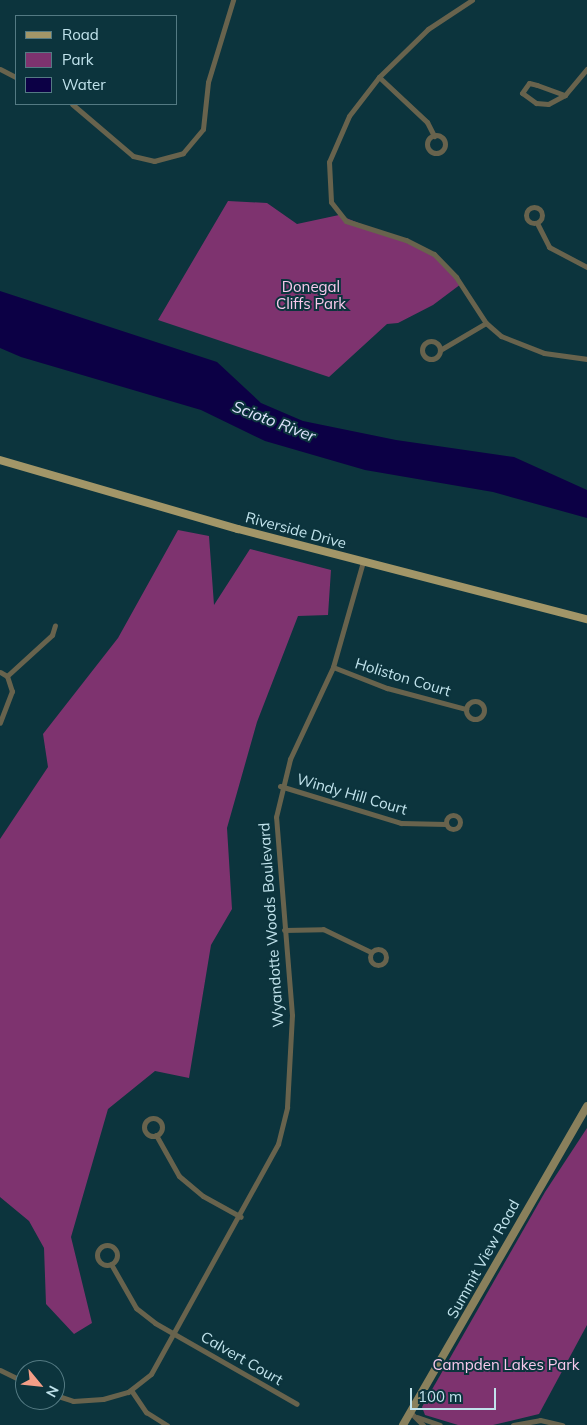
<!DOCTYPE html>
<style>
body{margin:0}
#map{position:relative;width:587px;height:1425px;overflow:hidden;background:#0c343d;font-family:Mulish,sans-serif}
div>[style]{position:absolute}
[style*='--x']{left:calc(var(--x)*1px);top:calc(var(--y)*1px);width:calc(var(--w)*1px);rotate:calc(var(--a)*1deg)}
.green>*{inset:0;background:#7e336f}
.water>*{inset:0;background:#0c0045}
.street>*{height:5px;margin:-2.5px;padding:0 2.5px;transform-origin:2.5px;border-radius:2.5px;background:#68634d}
.street>.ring{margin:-2.5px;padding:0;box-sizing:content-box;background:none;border:5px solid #68634d;border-radius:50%}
.secondary>*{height:8px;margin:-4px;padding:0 4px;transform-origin:4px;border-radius:4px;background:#89805c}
.primary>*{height:8px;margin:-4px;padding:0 4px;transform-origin:4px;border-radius:4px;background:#a29668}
span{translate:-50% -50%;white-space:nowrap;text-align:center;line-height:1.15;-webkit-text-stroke:4px #0c343d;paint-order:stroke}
.park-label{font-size:15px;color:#f9c9ec}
.street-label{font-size:15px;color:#c1e3ec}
.water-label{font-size:16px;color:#dee3fd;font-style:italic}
.legend{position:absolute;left:15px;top:15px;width:162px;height:90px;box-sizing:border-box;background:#0c343d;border:1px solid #547a83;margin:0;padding:6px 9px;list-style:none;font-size:15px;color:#c1e3ec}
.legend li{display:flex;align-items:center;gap:10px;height:25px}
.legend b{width:25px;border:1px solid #547a83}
.north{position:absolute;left:15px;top:1360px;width:50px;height:50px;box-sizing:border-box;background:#0c343d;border:1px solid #547a83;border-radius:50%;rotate:118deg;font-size:14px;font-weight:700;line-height:20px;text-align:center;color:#c1e3ec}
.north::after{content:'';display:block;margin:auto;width:18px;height:22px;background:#f49e87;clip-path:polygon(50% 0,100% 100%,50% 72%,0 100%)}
.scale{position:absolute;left:410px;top:1388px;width:86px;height:22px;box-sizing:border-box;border:2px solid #c1e3ec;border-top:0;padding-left:6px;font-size:15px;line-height:18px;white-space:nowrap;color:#c1e3ec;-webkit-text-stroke:4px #0c343d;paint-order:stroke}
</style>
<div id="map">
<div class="green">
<div style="clip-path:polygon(228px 201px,267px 203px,297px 224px,339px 215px,434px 254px,461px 284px,433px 305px,398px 323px,387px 324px,329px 377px,158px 320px)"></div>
<div style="clip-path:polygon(178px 530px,209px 536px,214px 605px,250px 549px,331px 570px,328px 615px,298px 616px,257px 722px,227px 828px,232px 909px,211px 945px,189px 1078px,155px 1071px,108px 1109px,71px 1237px,92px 1323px,74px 1334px,46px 1304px,44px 1248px,29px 1221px,0 1197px,0 839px,48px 767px,43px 734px,118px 638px)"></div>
<div style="clip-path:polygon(587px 1128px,587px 1325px,539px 1414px,493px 1425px,458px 1425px,425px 1415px,422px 1407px,545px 1192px)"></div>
</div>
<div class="water">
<div style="clip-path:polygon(0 291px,217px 362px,261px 403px,303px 421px,396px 440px,514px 457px,587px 490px,587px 518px,493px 492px,365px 470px,265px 441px,201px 410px,21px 357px,0 348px)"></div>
</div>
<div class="street">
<div style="--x:472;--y:0;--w:53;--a:146.6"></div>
<div style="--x:428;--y:29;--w:69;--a:135.6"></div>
<div style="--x:379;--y:77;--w:49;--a:127.6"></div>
<div style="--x:349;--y:116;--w:50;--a:113.5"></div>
<div style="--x:329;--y:162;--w:40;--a:87.1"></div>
<div style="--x:331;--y:202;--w:24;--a:52"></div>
<div style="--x:346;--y:221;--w:63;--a:17.6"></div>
<div style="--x:406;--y:240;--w:31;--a:27"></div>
<div style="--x:434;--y:254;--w:32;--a:46"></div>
<div style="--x:456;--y:277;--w:55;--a:56.9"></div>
<div style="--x:486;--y:323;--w:20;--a:41"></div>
<div style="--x:501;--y:336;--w:46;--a:21.6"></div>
<div style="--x:544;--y:353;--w:43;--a:7.9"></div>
<div style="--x:0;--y:69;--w:18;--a:27"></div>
<div style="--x:379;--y:77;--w:66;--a:43.2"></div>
<div style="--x:427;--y:122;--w:16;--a:63"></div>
<div style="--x:529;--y:83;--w:8;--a:14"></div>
<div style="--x:537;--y:85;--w:30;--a:20"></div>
<div style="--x:565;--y:95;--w:19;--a:152"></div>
<div style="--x:548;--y:104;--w:12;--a:-175"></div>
<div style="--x:536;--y:103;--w:17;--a:-144"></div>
<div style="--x:522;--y:93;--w:12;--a:-55"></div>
<div style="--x:565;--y:95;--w:34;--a:-50"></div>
<div style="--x:72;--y:104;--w:80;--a:40.4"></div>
<div style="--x:133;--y:156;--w:22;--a:13"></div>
<div style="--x:154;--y:161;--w:30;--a:-15"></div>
<div style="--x:183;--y:153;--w:31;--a:-50"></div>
<div style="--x:203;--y:129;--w:47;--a:-83.9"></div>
<div style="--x:208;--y:82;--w:86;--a:-73"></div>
<div class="ring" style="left:427px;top:135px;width:13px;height:13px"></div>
<div class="ring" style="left:526px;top:207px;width:11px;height:11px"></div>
<div style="--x:537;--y:223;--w:27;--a:63"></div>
<div style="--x:549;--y:247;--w:43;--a:27.8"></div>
<div class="ring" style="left:422px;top:341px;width:13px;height:13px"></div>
<div style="--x:440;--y:350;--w:53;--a:-30.4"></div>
<div style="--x:333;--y:667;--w:58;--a:21.3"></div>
<div style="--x:387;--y:688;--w:82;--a:14.9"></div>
<div style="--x:0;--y:672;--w:8;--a:30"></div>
<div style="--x:7;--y:676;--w:16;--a:72"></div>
<div style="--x:12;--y:691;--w:34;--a:111"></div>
<div style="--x:7;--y:676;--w:61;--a:-42.3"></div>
<div style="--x:52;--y:635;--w:10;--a:-73"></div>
<div class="ring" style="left:466px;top:701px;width:13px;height:13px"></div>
<div style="--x:280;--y:786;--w:127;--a:17"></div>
<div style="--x:401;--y:823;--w:45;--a:1.3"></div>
<div class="ring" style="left:446px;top:815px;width:9px;height:9px"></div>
<div style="--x:284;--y:930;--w:39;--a:-1"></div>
<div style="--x:323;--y:929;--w:53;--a:25.6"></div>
<div class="ring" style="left:370px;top:949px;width:11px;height:11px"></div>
<div class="ring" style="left:144px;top:1118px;width:13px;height:13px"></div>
<div style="--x:156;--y:1135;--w:47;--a:60.7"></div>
<div style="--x:179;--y:1176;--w:31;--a:40"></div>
<div style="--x:203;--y:1196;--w:43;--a:28.9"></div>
<div class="ring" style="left:97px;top:1245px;width:15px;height:15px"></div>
<div style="--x:111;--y:1264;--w:51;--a:60.4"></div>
<div style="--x:136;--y:1308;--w:24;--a:38"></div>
<div style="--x:155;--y:1323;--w:163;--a:29.7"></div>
<div style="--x:0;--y:1370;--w:28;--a:26"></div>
<div style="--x:131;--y:1390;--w:27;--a:56"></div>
<div style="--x:146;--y:1412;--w:25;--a:32"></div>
<div style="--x:55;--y:1395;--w:19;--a:18"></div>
<div style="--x:73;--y:1401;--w:30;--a:-4"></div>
<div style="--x:103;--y:1399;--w:26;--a:-16"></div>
<div style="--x:128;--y:1392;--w:29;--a:-38"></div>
<div style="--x:151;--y:1374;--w:263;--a:-61.1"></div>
<div style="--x:278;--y:1144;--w:38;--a:-76"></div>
<div style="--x:287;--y:1107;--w:92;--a:-86.9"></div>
<div style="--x:292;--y:1015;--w:199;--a:-94.6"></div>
<div style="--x:276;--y:817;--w:60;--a:-76.4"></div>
<div style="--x:290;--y:759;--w:102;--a:-64.9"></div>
<div style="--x:333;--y:667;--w:109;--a:-74.1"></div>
<div style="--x:411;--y:1413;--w:17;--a:45"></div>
<div style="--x:417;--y:1417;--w:24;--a:19"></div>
<div style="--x:513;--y:1425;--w:27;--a:-10"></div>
<div style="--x:540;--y:1420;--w:23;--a:13"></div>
</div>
<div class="secondary">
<div style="--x:403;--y:1425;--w:368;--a:-60"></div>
</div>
<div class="primary">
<div style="--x:0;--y:460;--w:248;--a:16.2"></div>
<div style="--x:238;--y:529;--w:360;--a:14.5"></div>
</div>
<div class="park-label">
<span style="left:311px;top:295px">Donegal<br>Cliffs Park</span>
<span style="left:506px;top:1365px">Campden Lakes Park</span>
</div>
<div class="street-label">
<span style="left:296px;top:530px;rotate:15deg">Riverside Drive</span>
<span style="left:403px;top:677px;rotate:17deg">Holiston Court</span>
<span style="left:352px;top:794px;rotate:16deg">Windy Hill Court</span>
<span style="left:271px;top:925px;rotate:-94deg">Wyandotte Woods Boulevard</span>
<span style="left:483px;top:1259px;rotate:-61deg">Summit View Road</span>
<span style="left:242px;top:1358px;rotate:30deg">Calvert Court</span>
</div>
<div class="water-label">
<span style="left:274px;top:421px;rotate:21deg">Scioto River</span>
</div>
<ul class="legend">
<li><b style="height:6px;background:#a29668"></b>Road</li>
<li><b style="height:14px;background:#7e336f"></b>Park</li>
<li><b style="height:14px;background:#0c0045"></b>Water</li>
</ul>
<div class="north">N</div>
<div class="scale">100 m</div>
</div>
